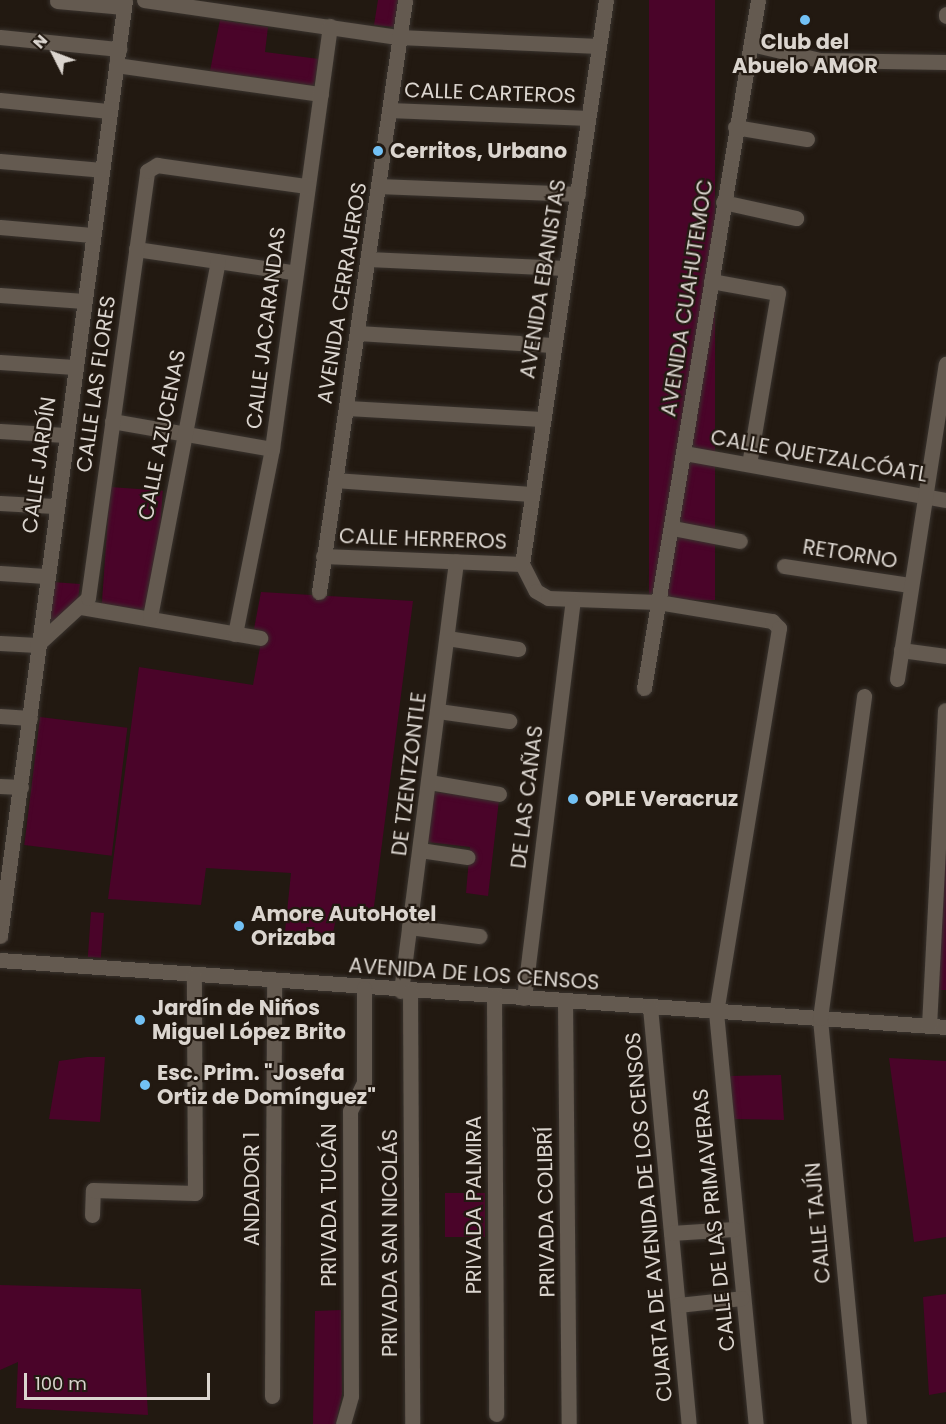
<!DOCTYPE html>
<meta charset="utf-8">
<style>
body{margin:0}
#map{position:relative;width:946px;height:1424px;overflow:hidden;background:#221911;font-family:Poppins,sans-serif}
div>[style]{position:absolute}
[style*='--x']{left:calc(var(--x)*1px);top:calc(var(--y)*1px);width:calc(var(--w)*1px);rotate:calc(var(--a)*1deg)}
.green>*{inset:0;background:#4a0429;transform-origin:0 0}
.roads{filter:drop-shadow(0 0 2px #39332e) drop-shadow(0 0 2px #39332e)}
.minor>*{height:15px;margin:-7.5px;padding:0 7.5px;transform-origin:7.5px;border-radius:7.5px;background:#645a50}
.dots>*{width:16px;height:16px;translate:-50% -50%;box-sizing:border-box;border:3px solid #221911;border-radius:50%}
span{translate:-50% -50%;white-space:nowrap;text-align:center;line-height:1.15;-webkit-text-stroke:4.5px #221911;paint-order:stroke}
.poi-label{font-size:21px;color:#dbd5cf;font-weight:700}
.left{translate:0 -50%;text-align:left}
.street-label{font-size:21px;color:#dbd5cf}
.north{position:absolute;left:24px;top:24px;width:60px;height:60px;-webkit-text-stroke:4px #221911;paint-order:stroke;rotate:312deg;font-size:16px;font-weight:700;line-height:24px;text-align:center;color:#dbd5cf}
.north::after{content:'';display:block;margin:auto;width:21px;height:27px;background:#dbd5cf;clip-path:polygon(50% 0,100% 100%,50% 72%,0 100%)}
.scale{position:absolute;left:24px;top:1373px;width:186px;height:27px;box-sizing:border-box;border:3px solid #dbd5cf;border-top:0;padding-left:8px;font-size:18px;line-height:21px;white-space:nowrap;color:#dbd5cf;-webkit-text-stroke:4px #221911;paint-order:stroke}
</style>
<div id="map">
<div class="green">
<div style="clip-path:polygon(378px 0,398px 0,394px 27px,374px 25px)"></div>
<div style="left:649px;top:0;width:66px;height:600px"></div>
<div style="clip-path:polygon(220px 20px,268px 27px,265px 52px,319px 59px,314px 86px,210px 71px)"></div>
<div style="left:110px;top:487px;width:53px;height:120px;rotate:4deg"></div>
<div style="clip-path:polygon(52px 582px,80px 584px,78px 600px,48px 630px)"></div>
<div style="clip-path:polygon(261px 592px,413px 601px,373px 914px,337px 913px,331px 943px,284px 941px,291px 873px,206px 868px,201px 905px,108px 899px,139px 667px,253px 685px,263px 631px,254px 629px)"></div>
<div style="left:40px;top:717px;width:88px;height:129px;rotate:7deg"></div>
<div style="clip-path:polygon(946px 781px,946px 990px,935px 990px)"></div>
<div style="clip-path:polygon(434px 792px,499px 800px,488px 896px,466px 893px,470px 847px,427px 842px)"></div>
<div style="left:91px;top:912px;width:13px;height:45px;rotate:4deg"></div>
<div style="clip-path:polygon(87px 1057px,105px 1057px,100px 1122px,49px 1119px,59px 1061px)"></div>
<div style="clip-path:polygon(889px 1058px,946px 1061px,946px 1237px,914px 1242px)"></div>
<div style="clip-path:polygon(781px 1075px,784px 1120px,734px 1119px,730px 1076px)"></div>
<div style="left:485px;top:1193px;width:44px;height:40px;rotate:90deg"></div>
<div style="clip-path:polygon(0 1285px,141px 1289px,148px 1415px,16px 1408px,18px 1362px,0 1370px)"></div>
<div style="clip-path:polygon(946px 1294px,946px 1392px,929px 1395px,923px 1297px)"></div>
<div style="clip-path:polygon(341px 1310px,342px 1394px,336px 1424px,313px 1424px,315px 1311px)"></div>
</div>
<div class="roads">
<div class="minor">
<div style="--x:144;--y:0;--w:258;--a:8.3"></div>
<div style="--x:399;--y:37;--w:200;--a:2.6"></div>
<div style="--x:57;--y:1;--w:67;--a:5.1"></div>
<div style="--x:946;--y:14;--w:2;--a:90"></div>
<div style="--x:0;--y:37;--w:120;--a:5.8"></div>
<div style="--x:751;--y:44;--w:71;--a:13.1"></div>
<div style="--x:820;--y:60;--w:126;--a:0.9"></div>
<div style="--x:116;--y:65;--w:207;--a:8.1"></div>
<div style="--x:0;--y:100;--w:110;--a:5.8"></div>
<div style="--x:390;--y:110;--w:198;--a:2.3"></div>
<div style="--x:735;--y:127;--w:73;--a:9.5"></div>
<div style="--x:0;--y:161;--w:102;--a:5"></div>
<div style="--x:379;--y:186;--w:199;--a:2.3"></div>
<div style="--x:723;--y:202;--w:75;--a:12.4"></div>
<div style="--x:0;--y:227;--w:92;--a:5"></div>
<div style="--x:136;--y:249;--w:158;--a:8.4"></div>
<div style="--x:368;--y:259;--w:197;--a:2.6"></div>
<div style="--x:711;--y:281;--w:68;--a:10.2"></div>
<div style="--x:778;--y:293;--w:173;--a:99.6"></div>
<div style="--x:0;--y:295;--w:84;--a:4.1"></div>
<div style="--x:357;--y:333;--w:196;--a:3.5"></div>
<div style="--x:0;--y:362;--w:74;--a:3.9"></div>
<div style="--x:346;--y:408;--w:197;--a:3.2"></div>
<div style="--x:112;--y:421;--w:162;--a:9.9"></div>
<div style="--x:0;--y:431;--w:65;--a:3.5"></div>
<div style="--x:684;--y:453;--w:266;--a:10.2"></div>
<div style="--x:335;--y:480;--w:196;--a:4.1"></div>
<div style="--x:0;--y:503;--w:54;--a:3.2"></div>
<div style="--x:673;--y:528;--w:68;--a:11"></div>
<div style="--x:323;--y:556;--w:199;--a:2.3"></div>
<div style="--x:522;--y:564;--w:30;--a:63"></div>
<div style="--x:536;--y:591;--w:14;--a:30"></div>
<div style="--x:548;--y:598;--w:110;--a:2.1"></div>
<div style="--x:658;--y:602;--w:116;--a:9.5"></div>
<div style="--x:772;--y:621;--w:10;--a:45"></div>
<div style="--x:779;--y:628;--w:389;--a:99.3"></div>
<div style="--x:716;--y:1012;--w:414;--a:84.5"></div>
<div style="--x:522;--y:564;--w:570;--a:-81.53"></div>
<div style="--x:784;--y:566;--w:126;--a:8.6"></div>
<div style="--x:0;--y:573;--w:45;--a:3.8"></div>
<div style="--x:319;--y:592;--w:598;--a:-81.73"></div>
<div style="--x:81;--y:607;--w:182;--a:9.8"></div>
<div style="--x:150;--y:617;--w:362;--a:-79.2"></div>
<div style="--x:235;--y:634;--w:189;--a:-78.7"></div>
<div style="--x:272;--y:449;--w:427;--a:-82.2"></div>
<div style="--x:447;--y:638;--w:72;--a:8.8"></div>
<div style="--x:0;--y:643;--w:37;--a:3"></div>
<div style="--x:37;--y:645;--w:69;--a:-42.7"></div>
<div style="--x:88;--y:598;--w:431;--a:-82.1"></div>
<div style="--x:147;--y:171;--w:12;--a:-31"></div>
<div style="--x:157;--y:165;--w:151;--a:8"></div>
<div style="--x:901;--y:650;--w:45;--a:7.6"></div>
<div style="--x:897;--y:679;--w:319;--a:-81.2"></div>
<div style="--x:644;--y:688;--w:697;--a:-80.59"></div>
<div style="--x:438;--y:711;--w:72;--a:8"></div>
<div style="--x:0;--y:716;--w:30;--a:4"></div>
<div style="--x:429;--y:782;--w:71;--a:9.7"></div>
<div style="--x:0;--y:786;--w:21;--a:3"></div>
<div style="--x:420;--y:850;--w:48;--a:8.5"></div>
<div style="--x:409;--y:927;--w:71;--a:7.3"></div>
<div style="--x:0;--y:936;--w:944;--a:-82.39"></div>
<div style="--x:0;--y:960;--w:948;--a:4.05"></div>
<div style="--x:401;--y:991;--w:433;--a:-82.7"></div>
<div style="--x:410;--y:991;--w:432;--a:89.7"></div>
<div style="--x:494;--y:996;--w:418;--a:89.7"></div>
<div style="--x:524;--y:998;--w:400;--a:-83"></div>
<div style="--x:565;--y:1000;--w:424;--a:89.5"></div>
<div style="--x:650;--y:1007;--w:419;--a:84.7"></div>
<div style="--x:929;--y:1026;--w:316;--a:-87.1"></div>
<div style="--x:92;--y:1215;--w:25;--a:-88"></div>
<div style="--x:93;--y:1190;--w:102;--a:1.7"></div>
<div style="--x:195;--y:1193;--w:217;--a:-90.3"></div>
<div style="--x:671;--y:1233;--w:63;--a:-3.6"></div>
<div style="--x:678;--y:1305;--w:64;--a:-6.2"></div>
<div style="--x:272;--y:1396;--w:414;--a:-89.7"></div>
<div style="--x:343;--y:1424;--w:29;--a:-74"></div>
<div style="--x:351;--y:1396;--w:285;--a:-90.2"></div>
<div style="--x:350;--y:1111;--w:32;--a:-64"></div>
<div style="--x:364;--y:1082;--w:94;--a:-90"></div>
<div style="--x:859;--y:1424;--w:408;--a:-95.5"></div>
<div style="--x:820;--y:1018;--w:325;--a:-82.2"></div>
</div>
</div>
<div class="dots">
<div style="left:805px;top:20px;background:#72c1f5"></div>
<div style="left:378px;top:151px;background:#72c1f5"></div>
<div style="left:573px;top:799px;background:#72c1f5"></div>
<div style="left:239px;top:926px;background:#72c1f5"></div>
<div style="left:140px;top:1020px;background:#72c1f5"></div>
<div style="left:145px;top:1085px;background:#72c1f5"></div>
</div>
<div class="poi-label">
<span style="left:805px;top:54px">Club del<br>Abuelo AMOR</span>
<span class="left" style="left:390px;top:151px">Cerritos, Urbano</span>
<span class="left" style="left:585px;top:799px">OPLE Veracruz</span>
<span class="left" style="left:251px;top:926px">Amore AutoHotel<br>Orizaba</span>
<span class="left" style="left:152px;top:1020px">Jardín de Niños<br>Miguel López Brito</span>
<span class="left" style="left:157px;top:1085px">Esc. Prim. "Josefa<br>Ortiz de Domínguez"</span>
</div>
<div class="street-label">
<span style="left:490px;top:93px;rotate:2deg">CALLE CARTEROS</span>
<span style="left:543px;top:279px;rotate:-81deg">AVENIDA EBANISTAS</span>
<span style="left:342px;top:293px;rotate:-81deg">AVENIDA CERRAJEROS</span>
<span style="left:687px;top:298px;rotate:-81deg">AVENIDA CUAHUTEMOC</span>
<span style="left:266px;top:328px;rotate:-83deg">CALLE JACARANDAS</span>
<span style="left:96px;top:384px;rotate:-82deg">CALLE LAS FLORES</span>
<span style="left:162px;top:435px;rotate:-79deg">CALLE AZUCENAS</span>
<span style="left:819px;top:456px;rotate:10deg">CALLE QUETZALCÓATL</span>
<span style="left:39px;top:465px;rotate:-82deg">CALLE JARDÍN</span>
<span style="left:423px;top:539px;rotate:2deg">CALLE HERREROS</span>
<span style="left:850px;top:554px;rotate:9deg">RETORNO</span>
<span style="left:409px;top:774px;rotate:-83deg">DE TZENTZONTLE</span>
<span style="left:527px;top:797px;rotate:-83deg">DE LAS CAÑAS</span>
<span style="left:474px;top:974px;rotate:4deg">AVENIDA DE LOS CENSOS</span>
<span style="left:252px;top:1189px;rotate:-90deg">ANDADOR 1</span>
<span style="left:329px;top:1205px;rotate:-90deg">PRIVADA TUCÁN</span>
<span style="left:474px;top:1205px;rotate:-90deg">PRIVADA PALMIRA</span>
<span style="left:546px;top:1212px;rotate:-91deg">PRIVADA COLIBRÍ</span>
<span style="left:649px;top:1217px;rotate:-95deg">CUARTA DE AVENIDA DE LOS CENSOS</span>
<span style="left:714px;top:1220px;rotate:-96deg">CALLE DE LAS PRIMAVERAS</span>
<span style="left:818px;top:1223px;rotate:-95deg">CALLE TAJÍN</span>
<span style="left:390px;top:1243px;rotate:-90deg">PRIVADA SAN NICOLÁS</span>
</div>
<div class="north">N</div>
<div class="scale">100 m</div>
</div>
